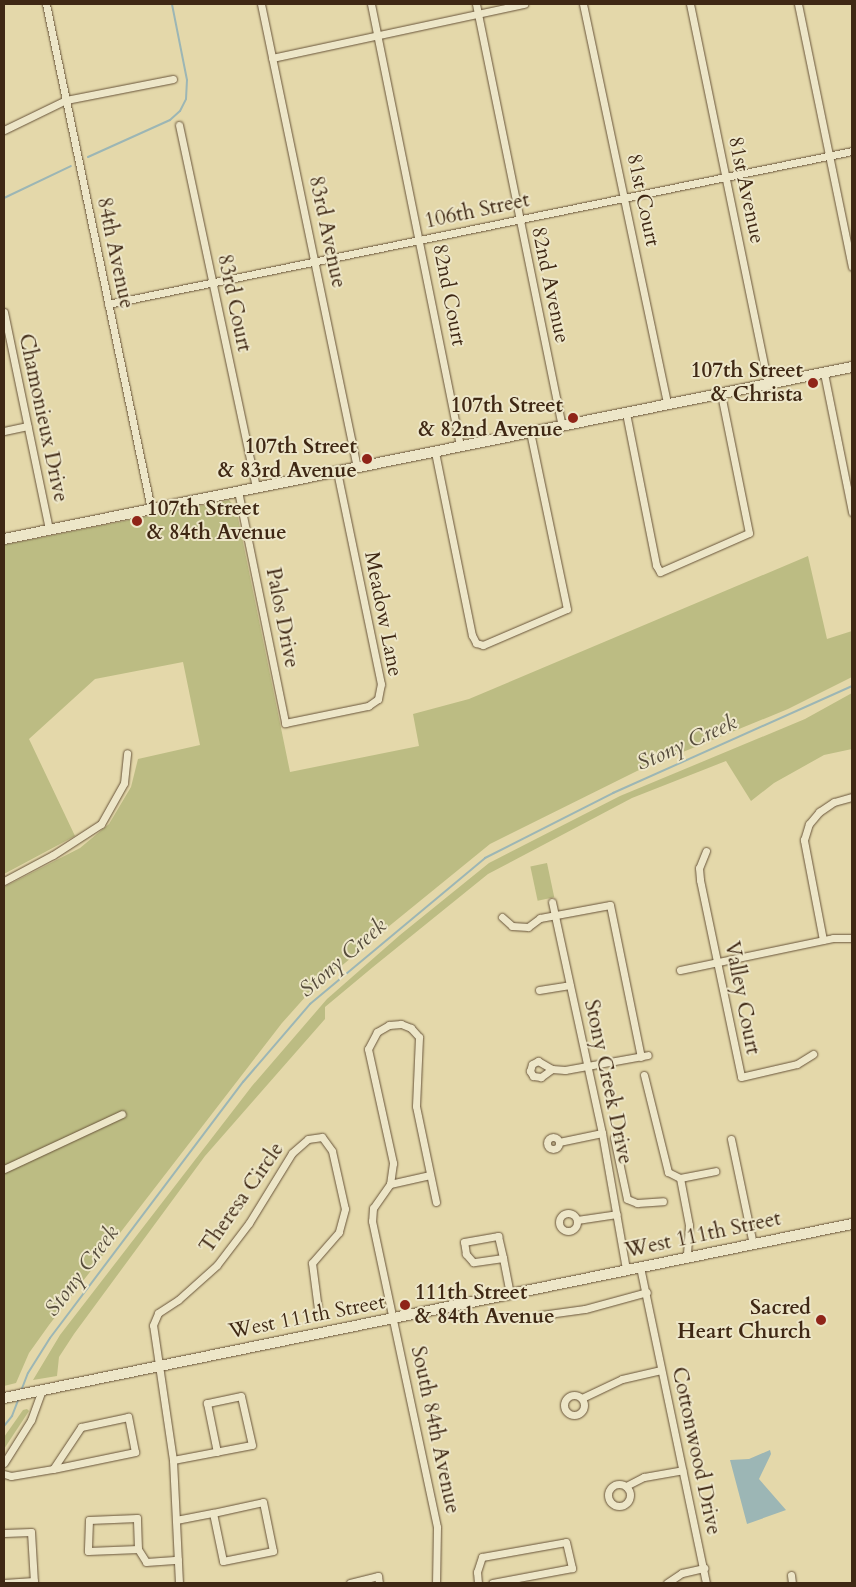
<!DOCTYPE html>
<style>
body{margin:0}
#map{position:relative;width:856px;height:1587px;overflow:hidden;background:#e4d8aa;font-family:Cardo,serif}
div>[style]{position:absolute}
[style*='--x']{left:calc(var(--x)*1px);top:calc(var(--y)*1px);width:calc(var(--w)*1px);rotate:calc(var(--a)*1deg)}
.green>*{inset:0;background:#bcbc83;transform-origin:0 0}
.water>*{inset:0;background:#9cb6b5}
.stream>*{height:2px;margin:-1px;padding:0 1px;transform-origin:1px;border-radius:1px;background:#9cb6b5}
.roads{filter:drop-shadow(0 0 1px #68543a) drop-shadow(0 0 1px #68543a)}
.street>*{height:7px;margin:-3.5px;padding:0 3.5px;transform-origin:3.5px;border-radius:3.5px;background:#ede6c8}
.street>.ring{margin:-3.5px;padding:0;box-sizing:content-box;background:none;border:7px solid #ede6c8;border-radius:50%}
.secondary>*{height:10px;margin:-5px;padding:0 5px;transform-origin:5px;border-radius:5px;background:#ede6c8}
.dots>*{width:14px;height:14px;translate:-50% -50%;box-sizing:border-box;border:2px solid #ede6c8;border-radius:50%}
span{translate:-50% -50%;white-space:nowrap;text-align:center;line-height:1.15;-webkit-text-stroke:4px #ede6c8;paint-order:stroke}
.street-label{font-size:21px;color:#3f2814}
.poi-label{font-size:21px;color:#3f2814;font-weight:700}
.right{translate:-100% -50%;text-align:right}
.left{translate:0 -50%;text-align:left}
.water-label{font-size:22px;color:#564c3c;font-style:italic}
.frame{position:absolute;inset:0;border:5px solid #3f2814;pointer-events:none}
</style>
<div id="map">
<div class="green">
<div style="clip-path:polygon(229px 500px,236px 508px,290px 772px,419px 746px,413px 714px,469px 699px,808px 556px,827px 639px,852px 631px,852px 677px,788px 709px,639px 770px,490px 844px,377px 936px,307px 995px,282px 1023px,49px 1325px,29px 1353px,16px 1383px,4px 1386px,4px 887px,80px 848px,109px 824px,131px 787px,138px 759px,200px 745px,183px 662px,95px 679px,29px 739px,75px 836px,4px 874px,4px 545px)"></div>
<div style="clip-path:polygon(852px 693px,852px 749px,824px 755px,774px 783px,751px 801px,726px 761px,632px 798px,488px 874px,373px 967px,325px 1007px,325px 1019px,205px 1156px,74px 1334px,59px 1357px,57px 1376px,33px 1380px,60px 1335px,252px 1086px,327px 999px,400px 935px,489px 863px,620px 796px,805px 719px)"></div>
<div style="left:547px;top:863px;width:35px;height:17px;rotate:78deg"></div>
<div style="clip-path:polygon(27px 1409px,29px 1411px,4px 1449px,4px 1437px,23px 1410px)"></div>
</div>
<div class="water">
<div style="clip-path:polygon(770px 1450px,771px 1454px,759px 1479px,786px 1510px,747px 1524px,730px 1460px,749px 1459px)"></div>
</div>
<div class="stream">
<div style="--x:88;--y:157;--w:90;--a:-24.3"></div>
<div style="--x:170;--y:120;--w:13;--a:-42"></div>
<div style="--x:180;--y:111;--w:13;--a:-63"></div>
<div style="--x:186;--y:99;--w:19;--a:-87"></div>
<div style="--x:187;--y:80;--w:77;--a:-101.2"></div>
<div style="--x:4;--y:198;--w:74;--a:-25.5"></div>
<div style="--x:21;--y:1391;--w:19;--a:-69"></div>
<div style="--x:28;--y:1373;--w:41;--a:-57.8"></div>
<div style="--x:50;--y:1338;--w:321;--a:-53"></div>
<div style="--x:243;--y:1082;--w:103;--a:-49.3"></div>
<div style="--x:310;--y:1004;--w:228;--a:-39.8"></div>
<div style="--x:485;--y:858;--w:144;--a:-26.9"></div>
<div style="--x:613;--y:793;--w:262;--a:-24.1"></div>
<div style="--x:4;--y:1426;--w:13;--a:-51"></div>
<div style="--x:12;--y:1416;--w:17;--a:-69"></div>
</div>
<div class="roads">
<div class="street">
<div style="--x:46;--y:4;--w:516;--a:78.25"></div>
<div style="--x:261;--y:4;--w:473;--a:78.3"></div>
<div style="--x:371;--y:4;--w:451;--a:78.6"></div>
<div style="--x:476;--y:4;--w:431;--a:78.5"></div>
<div style="--x:583;--y:4;--w:409;--a:78.1"></div>
<div style="--x:690;--y:4;--w:388;--a:78.4"></div>
<div style="--x:798;--y:4;--w:268;--a:78.4"></div>
<div style="--x:272;--y:58;--w:258;--a:-12.1"></div>
<div style="--x:179;--y:125;--w:371;--a:78"></div>
<div style="--x:4;--y:130;--w:69;--a:-25.8"></div>
<div style="--x:66;--y:100;--w:109;--a:-11.1"></div>
<div style="--x:108;--y:304;--w:760;--a:-11.62"></div>
<div style="--x:4;--y:312;--w:223;--a:78.3"></div>
<div style="--x:824;--y:373;--w:142;--a:78.6"></div>
<div style="--x:626;--y:413;--w:155;--a:78.8"></div>
<div style="--x:656;--y:565;--w:8;--a:60"></div>
<div style="--x:660;--y:572;--w:97;--a:-23.7"></div>
<div style="--x:749;--y:533;--w:142;--a:-101.4"></div>
<div style="--x:4;--y:431;--w:24;--a:-12"></div>
<div style="--x:435;--y:452;--w:187;--a:78.6"></div>
<div style="--x:472;--y:635;--w:9;--a:63"></div>
<div style="--x:476;--y:643;--w:7;--a:16"></div>
<div style="--x:483;--y:645;--w:91;--a:-23.2"></div>
<div style="--x:567;--y:609;--w:181;--a:-101.8"></div>
<div style="--x:238;--y:491;--w:237;--a:78.5"></div>
<div style="--x:285;--y:723;--w:85;--a:-11.6"></div>
<div style="--x:368;--y:706;--w:12;--a:-35"></div>
<div style="--x:378;--y:699;--w:15;--a:-79"></div>
<div style="--x:381;--y:684;--w:217;--a:-101.7"></div>
<div style="--x:706;--y:851;--w:18;--a:112"></div>
<div style="--x:699;--y:868;--w:12;--a:85"></div>
<div style="--x:700;--y:880;--w:201;--a:78.2"></div>
<div style="--x:741;--y:1077;--w:57;--a:-13.1"></div>
<div style="--x:797;--y:1064;--w:19;--a:-32"></div>
<div style="--x:4;--y:881;--w:55;--a:-28"></div>
<div style="--x:53;--y:855;--w:57;--a:-32.9"></div>
<div style="--x:101;--y:824;--w:47;--a:-60.7"></div>
<div style="--x:124;--y:783;--w:30;--a:-84"></div>
<div style="--x:552;--y:902;--w:236;--a:77.8"></div>
<div style="--x:602;--y:1133;--w:138;--a:80"></div>
<div style="--x:502;--y:917;--w:13;--a:42"></div>
<div style="--x:512;--y:926;--w:16;--a:4"></div>
<div style="--x:528;--y:927;--w:15;--a:-37"></div>
<div style="--x:540;--y:918;--w:71;--a:-10.5"></div>
<div style="--x:610;--y:905;--w:155;--a:78.5"></div>
<div style="--x:823;--y:940;--w:102;--a:-100.8"></div>
<div style="--x:804;--y:840;--w:17;--a:-73"></div>
<div style="--x:809;--y:824;--w:16;--a:-50"></div>
<div style="--x:819;--y:812;--w:18;--a:-34"></div>
<div style="--x:834;--y:802;--w:19;--a:-16"></div>
<div style="--x:680;--y:970;--w:156;--a:-11.8"></div>
<div style="--x:833;--y:938;--w:19;--a:0"></div>
<div style="--x:539;--y:990;--w:31;--a:-9"></div>
<div style="--x:552;--y:1069;--w:14;--a:144"></div>
<div style="--x:541;--y:1077;--w:8;--a:-173"></div>
<div style="--x:533;--y:1076;--w:6;--a:-121"></div>
<div style="--x:530;--y:1071;--w:7;--a:-74"></div>
<div style="--x:532;--y:1064;--w:7;--a:-27"></div>
<div style="--x:538;--y:1061;--w:16;--a:30"></div>
<div style="--x:552;--y:1069;--w:13;--a:4"></div>
<div style="--x:565;--y:1070;--w:84;--a:-10.2"></div>
<div style="--x:644;--y:1075;--w:100;--a:76.1"></div>
<div style="--x:668;--y:1172;--w:13;--a:27"></div>
<div style="--x:680;--y:1178;--w:48;--a:79.2"></div>
<div style="--x:689;--y:1225;--w:32;--a:94"></div>
<div class="ring" style="left:547px;top:1137px;width:5px;height:5px"></div>
<div style="--x:614;--y:1138;--w:62;--a:78"></div>
<div style="--x:627;--y:1199;--w:11;--a:22"></div>
<div style="--x:637;--y:1203;--w:26;--a:-4"></div>
<div style="--x:731;--y:1139;--w:107;--a:78.2"></div>
<div style="--x:559;--y:1142;--w:44;--a:-11.8"></div>
<div style="--x:4;--y:1169;--w:130;--a:-25"></div>
<div style="--x:680;--y:1178;--w:36;--a:-11"></div>
<div style="--x:390;--y:1184;--w:41;--a:-12.7"></div>
<div style="--x:436;--y:1202;--w:98;--a:-101.8"></div>
<div style="--x:416;--y:1106;--w:69;--a:-87.5"></div>
<div style="--x:419;--y:1037;--w:12;--a:-132"></div>
<div style="--x:411;--y:1028;--w:11;--a:-158"></div>
<div style="--x:401;--y:1024;--w:12;--a:175"></div>
<div style="--x:389;--y:1025;--w:14;--a:150"></div>
<div style="--x:377;--y:1032;--w:19;--a:118"></div>
<div style="--x:368;--y:1049;--w:117;--a:77.6"></div>
<div style="--x:393;--y:1163;--w:21;--a:98"></div>
<div style="--x:390;--y:1184;--w:29;--a:125"></div>
<div style="--x:373;--y:1208;--w:13;--a:94"></div>
<div style="--x:372;--y:1221;--w:313;--a:78"></div>
<div style="--x:437;--y:1527;--w:56;--a:91"></div>
<div class="ring" style="left:559px;top:1213px;width:11px;height:11px"></div>
<div style="--x:577;--y:1220;--w:40;--a:-8.5"></div>
<div style="--x:503;--y:1258;--w:30;--a:172"></div>
<div style="--x:473;--y:1262;--w:11;--a:-131"></div>
<div style="--x:466;--y:1254;--w:12;--a:-99"></div>
<div style="--x:464;--y:1242;--w:35;--a:-10"></div>
<div style="--x:498;--y:1236;--w:23;--a:77"></div>
<div style="--x:503;--y:1258;--w:37;--a:79"></div>
<div style="--x:640;--y:1267;--w:323;--a:78.2"></div>
<div style="--x:541;--y:1315;--w:44;--a:-7.8"></div>
<div style="--x:585;--y:1309;--w:64;--a:-15.3"></div>
<div class="ring" style="left:564px;top:1395px;width:13px;height:13px"></div>
<div style="--x:582;--y:1398;--w:44;--a:-25.4"></div>
<div style="--x:622;--y:1379;--w:40;--a:-13"></div>
<div style="--x:173;--y:1460;--w:80;--a:-10.8"></div>
<div style="--x:252;--y:1445;--w:50;--a:-102.7"></div>
<div style="--x:241;--y:1396;--w:35;--a:168"></div>
<div style="--x:207;--y:1403;--w:50;--a:78.5"></div>
<div style="--x:4;--y:1463;--w:51;--a:-57.9"></div>
<div style="--x:31;--y:1420;--w:32;--a:-70"></div>
<div style="--x:4;--y:1474;--w:7;--a:16"></div>
<div style="--x:11;--y:1476;--w:43;--a:-9.5"></div>
<div style="--x:53;--y:1469;--w:84;--a:-11.7"></div>
<div style="--x:135;--y:1452;--w:36;--a:-101"></div>
<div style="--x:128;--y:1417;--w:48;--a:168"></div>
<div style="--x:81;--y:1427;--w:50;--a:123.7"></div>
<div class="ring" style="left:608px;top:1484px;width:15px;height:15px"></div>
<div style="--x:626;--y:1486;--w:20;--a:-27"></div>
<div style="--x:644;--y:1477;--w:39;--a:-10"></div>
<div style="--x:176;--y:1520;--w:38;--a:-11"></div>
<div style="--x:213;--y:1513;--w:51;--a:-12.4"></div>
<div style="--x:263;--y:1502;--w:50;--a:78.5"></div>
<div style="--x:273;--y:1551;--w:51;--a:168.7"></div>
<div style="--x:223;--y:1561;--w:49;--a:-101.8"></div>
<div style="--x:4;--y:1533;--w:27;--a:-2"></div>
<div style="--x:31;--y:1532;--w:51;--a:86.6"></div>
<div style="--x:138;--y:1549;--w:31;--a:-92"></div>
<div style="--x:137;--y:1518;--w:48;--a:177.6"></div>
<div style="--x:89;--y:1520;--w:31;--a:92"></div>
<div style="--x:88;--y:1551;--w:50;--a:-2.3"></div>
<div style="--x:138;--y:1549;--w:15;--a:58"></div>
<div style="--x:146;--y:1562;--w:32;--a:-4"></div>
<div style="--x:791;--y:1575;--w:8;--a:83"></div>
<div style="--x:4;--y:1583;--w:30;--a:-4"></div>
<div style="--x:179;--y:1583;--w:123;--a:-92.8"></div>
<div style="--x:173;--y:1460;--w:136;--a:-98.4"></div>
<div style="--x:153;--y:1325;--w:13;--a:-67"></div>
<div style="--x:158;--y:1313;--w:24;--a:-33"></div>
<div style="--x:178;--y:1300;--w:52;--a:-41.9"></div>
<div style="--x:217;--y:1265;--w:53;--a:-52.7"></div>
<div style="--x:249;--y:1223;--w:82;--a:-58.4"></div>
<div style="--x:292;--y:1153;--w:21;--a:-41"></div>
<div style="--x:308;--y:1139;--w:14;--a:-8"></div>
<div style="--x:322;--y:1137;--w:17;--a:54"></div>
<div style="--x:332;--y:1151;--w:59;--a:77.4"></div>
<div style="--x:345;--y:1209;--w:24;--a:105"></div>
<div style="--x:339;--y:1232;--w:41;--a:131.1"></div>
<div style="--x:312;--y:1263;--w:46;--a:82.6"></div>
<div style="--x:350;--y:1583;--w:29;--a:-14"></div>
<div style="--x:378;--y:1576;--w:7;--a:82"></div>
<div style="--x:478;--y:1583;--w:11;--a:-95"></div>
<div style="--x:477;--y:1572;--w:16;--a:-72"></div>
<div style="--x:482;--y:1557;--w:85;--a:-10.1"></div>
<div style="--x:566;--y:1542;--w:27;--a:77"></div>
<div style="--x:572;--y:1568;--w:81;--a:169.4"></div>
<div style="--x:667;--y:1583;--w:18;--a:-34"></div>
<div style="--x:682;--y:1573;--w:23;--a:-13"></div>
</div>
<div class="secondary">
<div style="--x:4;--y:539;--w:865;--a:-11.47"></div>
<div style="--x:4;--y:1398;--w:866;--a:-11.6"></div>
</div>
</div>
<div class="dots">
<div style="left:813px;top:383px;background:#8f2418"></div>
<div style="left:573px;top:418px;background:#8f2418"></div>
<div style="left:367px;top:459px;background:#8f2418"></div>
<div style="left:137px;top:521px;background:#8f2418"></div>
<div style="left:405px;top:1305px;background:#8f2418"></div>
<div style="left:821px;top:1320px;background:#8f2418"></div>
</div>
<div class="street-label">
<span style="left:746px;top:190px;rotate:78deg">81st Avenue</span>
<span style="left:643px;top:200px;rotate:78deg">81st Court</span>
<span style="left:477px;top:211px;rotate:-12deg">106th Street</span>
<span style="left:327px;top:232px;rotate:78deg">83rd Avenue</span>
<span style="left:115px;top:253px;rotate:78deg">84th Avenue</span>
<span style="left:550px;top:285px;rotate:78deg">82nd Avenue</span>
<span style="left:449px;top:295px;rotate:79deg">82nd Court</span>
<span style="left:234px;top:303px;rotate:78deg">83rd Court</span>
<span style="left:43px;top:418px;rotate:78deg">Chamonieux Drive</span>
<span style="left:383px;top:614px;rotate:79deg">Meadow Lane</span>
<span style="left:282px;top:618px;rotate:79deg">Palos Drive</span>
<span style="left:742px;top:998px;rotate:79deg">Valley Court</span>
<span style="left:608px;top:1082px;rotate:78deg">Stony Creek Drive</span>
<span style="left:242px;top:1198px;rotate:-55deg">Theresa Circle</span>
<span style="left:703px;top:1235px;rotate:-12deg">West 111th Street</span>
<span style="left:307px;top:1317px;rotate:-11deg">West 111th Street</span>
<span style="left:435px;top:1430px;rotate:78deg">South 84th Avenue</span>
<span style="left:696px;top:1451px;rotate:78deg">Cottonwood Drive</span>
</div>
<div class="poi-label">
<span class="right" style="left:803px;top:383px">107th Street<br>&amp; Christa</span>
<span class="right" style="left:563px;top:418px">107th Street<br>&amp; 82nd Avenue</span>
<span class="right" style="left:357px;top:459px">107th Street<br>&amp; 83rd Avenue</span>
<span class="left" style="left:147px;top:521px">107th Street<br>&amp; 84th Avenue</span>
<span class="left" style="left:415px;top:1305px">111th Street<br>&amp; 84th Avenue</span>
<span class="right" style="left:811px;top:1320px">Sacred<br>Heart Church</span>
</div>
<div class="water-label">
<span style="left:687px;top:743px;rotate:-24deg">Stony Creek</span>
<span style="left:343px;top:958px;rotate:-41deg">Stony Creek</span>
<span style="left:82px;top:1271px;rotate:-53deg">Stony Creek</span>
</div>
<div class="frame"></div>
</div>
